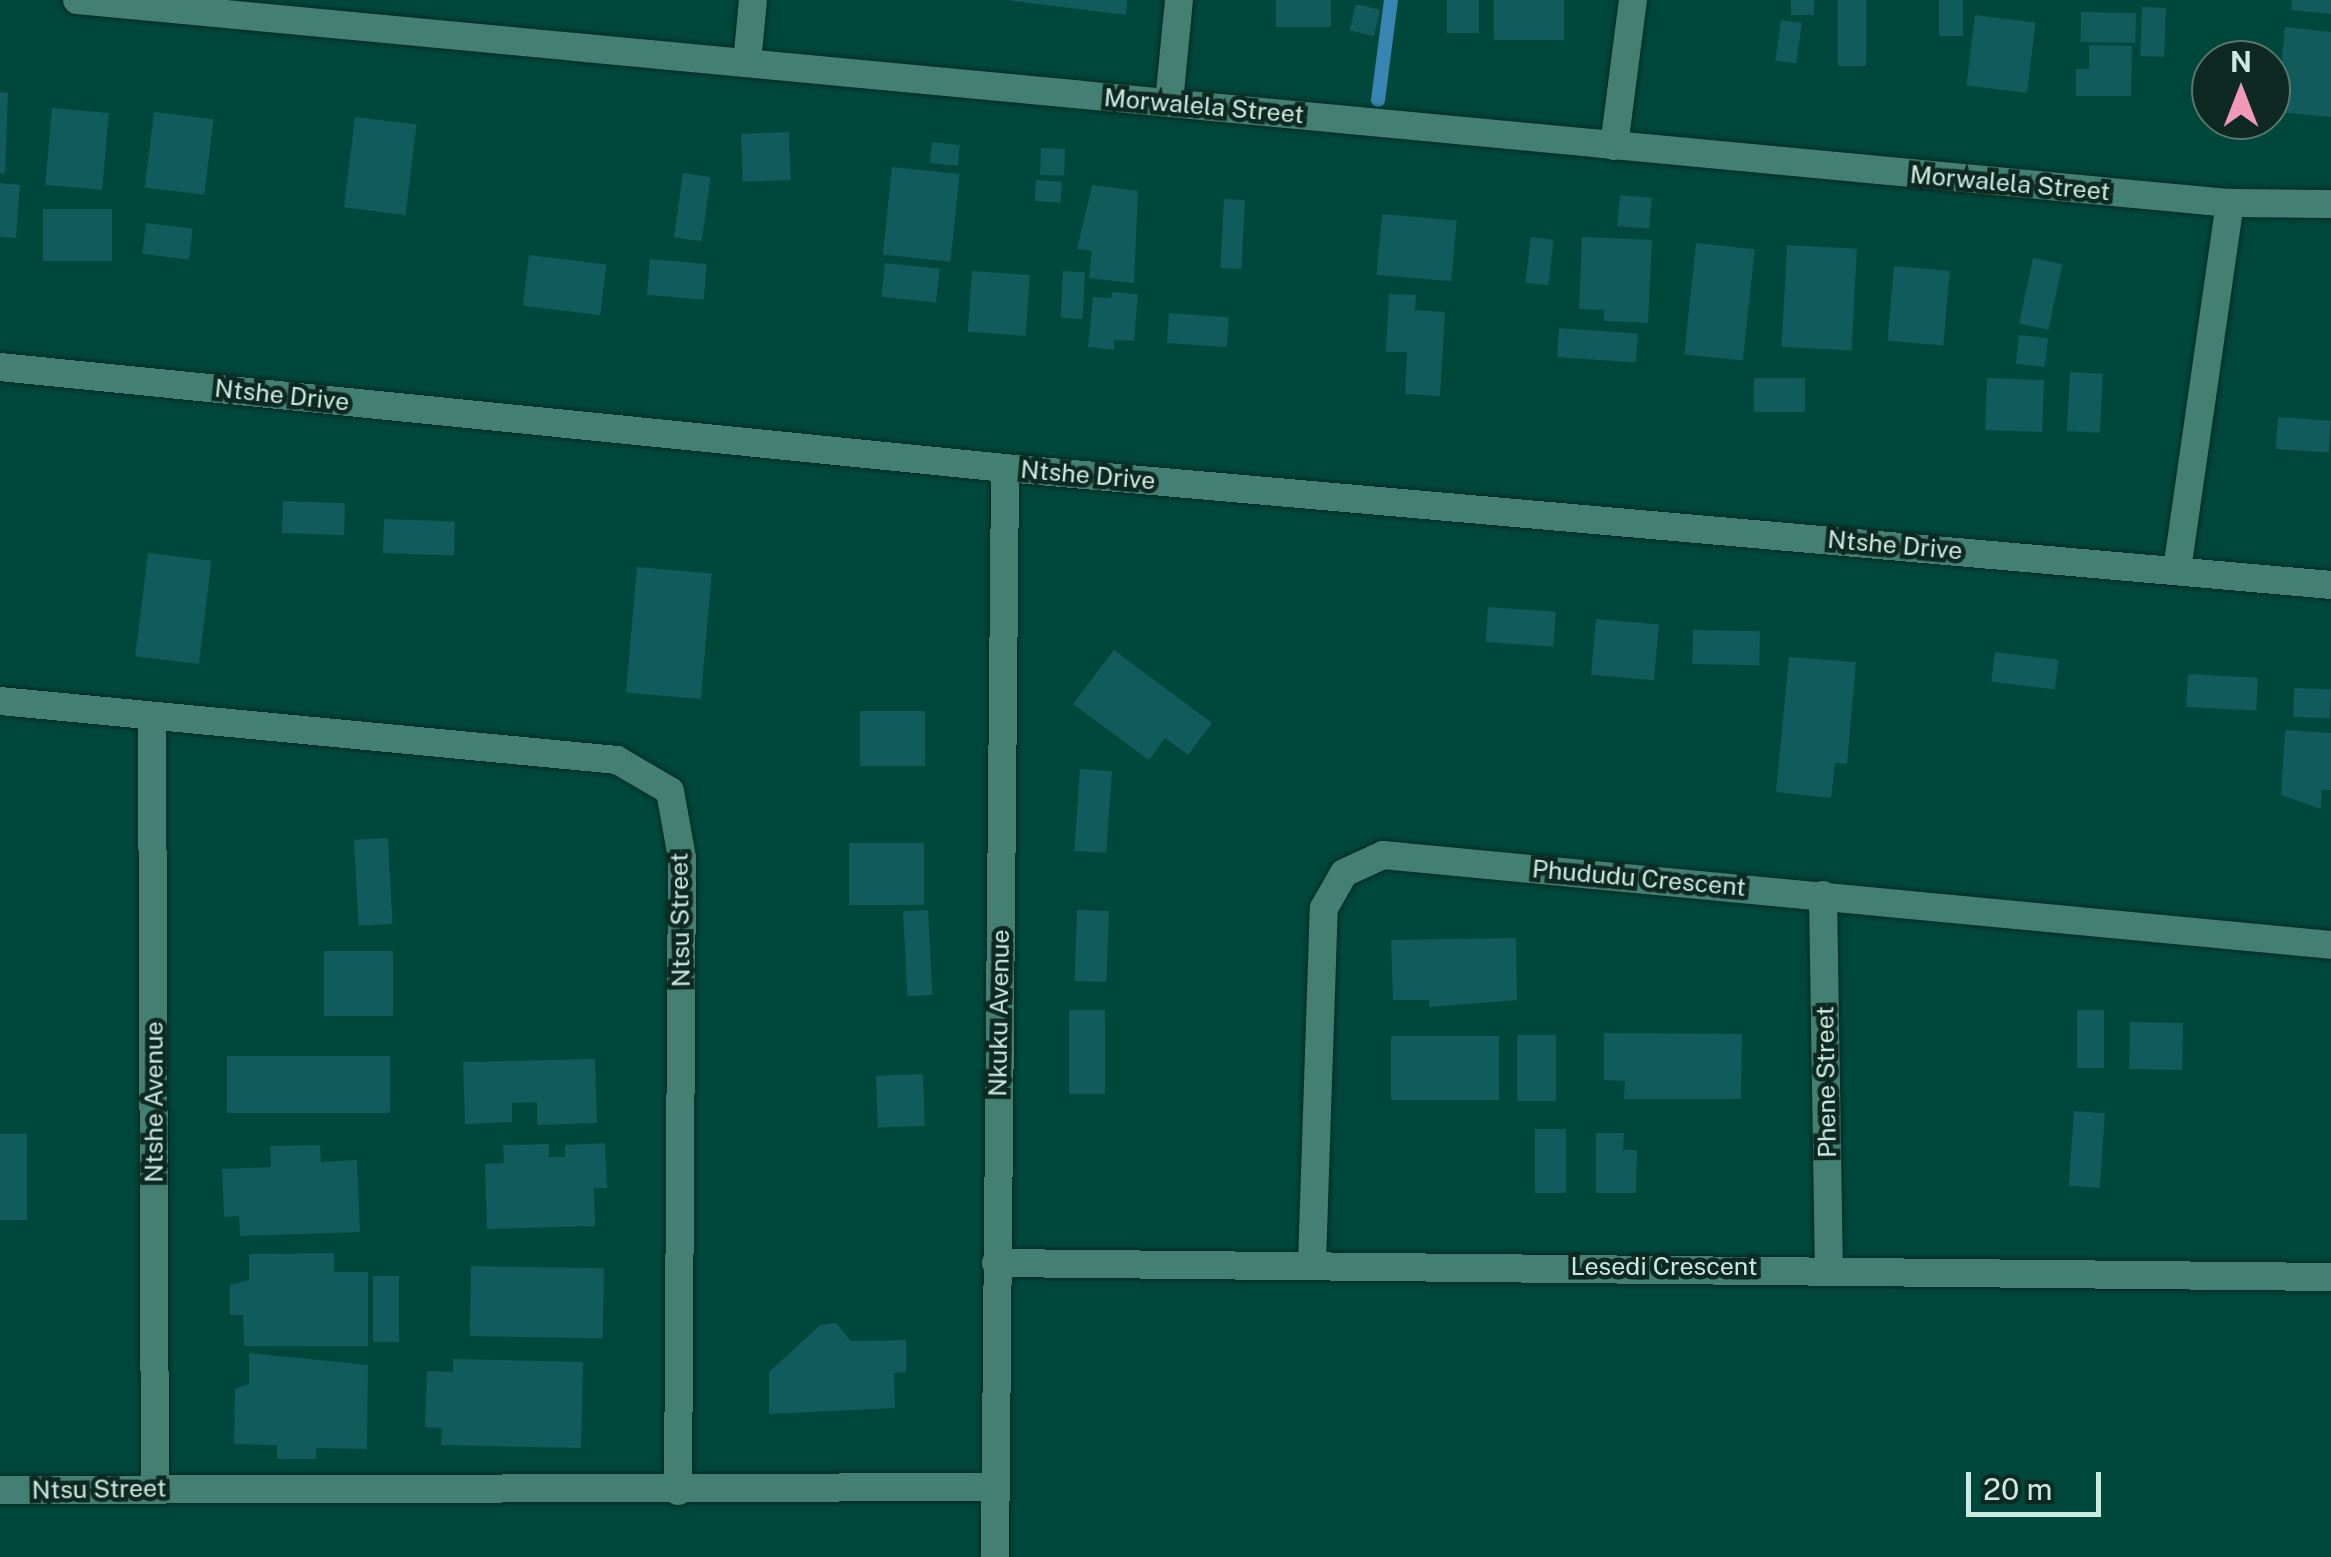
<!DOCTYPE html>
<style>
body{margin:0}
#map{position:relative;width:2331px;height:1557px;overflow:hidden;background:#00473b;font-family:"Public Sans",sans-serif}
div>[style]{position:absolute}
[style*='--x']{left:calc(var(--x)*1px);top:calc(var(--y)*1px);width:calc(var(--w)*1px);rotate:calc(var(--a)*1deg)}
.stream>*{height:14px;margin:-7px;padding:0 7px;transform-origin:7px;border-radius:7px;background:#3985b2}
.building>*{inset:0;background:#125b5d;transform-origin:0 0}
.roads{filter:drop-shadow(0 0 2px #072922) drop-shadow(0 0 2px #072922)}
.minor>*{height:28px;margin:-14px;padding:0 14px;transform-origin:14px;border-radius:14px;background:#437f72}
span{translate:-50% -50%;white-space:nowrap;text-align:center;line-height:1.15;-webkit-text-stroke:9px #0e2822;paint-order:stroke}
.street-label{font-size:25px;color:#cbe9e1}
.north{position:absolute;left:2191px;top:40px;width:100px;height:100px;box-sizing:border-box;background:#0e2822;border:2px solid #5a756e;border-radius:50%;rotate:0deg;font-size:28px;font-weight:700;line-height:40px;text-align:center;color:#cbe9e1}
.north::after{content:'';display:block;margin:auto;width:35px;height:45px;background:#f09ab7;clip-path:polygon(50% 0,100% 100%,50% 72%,0 100%)}
.scale{position:absolute;left:1966px;top:1472px;width:135px;height:45px;box-sizing:border-box;border:5px solid #cbe9e1;border-top:0;padding-left:12px;font-size:30px;line-height:35px;white-space:nowrap;color:#cbe9e1;-webkit-text-stroke:8px #0e2822;paint-order:stroke}
</style>
<div id="map">
<div class="stream">
<div style="--x:1378;--y:100;--w:101;--a:-82.6"></div>
</div>
<div class="building">
<div style="clip-path:polygon(1007px 0,1127px 0,1126px 15px)"></div>
<div style="left:1276px;top:0;width:55px;height:27px"></div>
<div style="left:1447px;top:0;width:32px;height:33px"></div>
<div style="left:1494px;top:0;width:70px;height:40px"></div>
<div style="left:1791px;top:0;width:23px;height:15px"></div>
<div style="left:1838px;top:0;width:28px;height:66px"></div>
<div style="left:1939px;top:0;width:24px;height:36px"></div>
<div style="clip-path:polygon(2292px 0,2331px 0,2331px 14px,2291px 10px)"></div>
<div style="left:1356px;top:4px;width:25px;height:27px;rotate:14deg"></div>
<div style="left:2142px;top:7px;width:24px;height:49px;rotate:2deg"></div>
<div style="left:2081px;top:12px;width:55px;height:30px;rotate:1deg"></div>
<div style="left:1975px;top:15px;width:61px;height:71px;rotate:7deg"></div>
<div style="left:1781px;top:20px;width:21px;height:41px;rotate:8deg"></div>
<div style="clip-path:polygon(2285px 27px,2331px 32px,2331px 117px,2277px 112px)"></div>
<div style="clip-path:polygon(2089px 45px,2132px 46px,2131px 96px,2076px 96px,2076px 69px,2089px 69px)"></div>
<div style="clip-path:polygon(2229px 45px,2248px 48px,2247px 60px,2227px 60px)"></div>
<div style="clip-path:polygon(0 92px,8px 93px,5px 174px,0 173px)"></div>
<div style="left:52px;top:108px;width:57px;height:77px;rotate:5deg"></div>
<div style="left:154px;top:112px;width:60px;height:76px;rotate:7deg"></div>
<div style="left:355px;top:117px;width:62px;height:91px;rotate:7deg"></div>
<div style="left:789px;top:132px;width:48px;height:48px;rotate:88deg"></div>
<div style="left:932px;top:142px;width:28px;height:21px;rotate:6deg"></div>
<div style="left:1041px;top:148px;width:24px;height:27px;rotate:2deg"></div>
<div style="left:892px;top:167px;width:68px;height:88px;rotate:6deg"></div>
<div style="left:683px;top:173px;width:28px;height:65px;rotate:8deg"></div>
<div style="left:1036px;top:180px;width:26px;height:21px;rotate:4deg"></div>
<div style="clip-path:polygon(0 183px,20px 185px,16px 238px,0 237px)"></div>
<div style="clip-path:polygon(1092px 185px,1138px 191px,1134px 283px,1089px 278px,1092px 251px,1077px 249px)"></div>
<div style="left:1620px;top:195px;width:32px;height:31px;rotate:5deg"></div>
<div style="left:1224px;top:199px;width:21px;height:69px;rotate:3deg"></div>
<div style="left:43px;top:209px;width:69px;height:52px"></div>
<div style="left:1382px;top:214px;width:75px;height:61px;rotate:5deg"></div>
<div style="left:146px;top:223px;width:47px;height:31px;rotate:7deg"></div>
<div style="left:1531px;top:237px;width:23px;height:46px;rotate:7deg"></div>
<div style="clip-path:polygon(1582px 237px,1652px 240px,1648px 323px,1604px 321px,1604px 310px,1579px 309px)"></div>
<div style="left:1696px;top:243px;width:59px;height:112px;rotate:6deg"></div>
<div style="left:1787px;top:245px;width:70px;height:102px;rotate:3deg"></div>
<div style="left:529px;top:255px;width:78px;height:51px;rotate:7deg"></div>
<div style="left:2033px;top:258px;width:30px;height:67px;rotate:12deg"></div>
<div style="left:650px;top:259px;width:57px;height:36px;rotate:5deg"></div>
<div style="left:885px;top:263px;width:55px;height:34px;rotate:6deg"></div>
<div style="left:1894px;top:266px;width:56px;height:75px;rotate:5deg"></div>
<div style="left:972px;top:271px;width:58px;height:61px;rotate:4deg"></div>
<div style="left:1063px;top:271px;width:22px;height:47px;rotate:3deg"></div>
<div style="clip-path:polygon(1112px 292px,1138px 294px,1134px 341px,1114px 340px,1114px 350px,1088px 347px,1093px 297px,1111px 298px)"></div>
<div style="clip-path:polygon(1389px 294px,1416px 295px,1415px 310px,1445px 312px,1440px 396px,1405px 394px,1407px 352px,1386px 352px)"></div>
<div style="left:1169px;top:313px;width:60px;height:30px;rotate:4deg"></div>
<div style="left:1559px;top:328px;width:79px;height:29px;rotate:4deg"></div>
<div style="left:2019px;top:335px;width:29px;height:29px;rotate:6deg"></div>
<div style="left:2070px;top:372px;width:33px;height:59px;rotate:3deg"></div>
<div style="left:1754px;top:378px;width:51px;height:34px"></div>
<div style="left:1987px;top:378px;width:57px;height:52px;rotate:2deg"></div>
<div style="left:2278px;top:417px;width:53px;height:32px;rotate:4deg"></div>
<div style="left:283px;top:501px;width:62px;height:32px;rotate:2deg"></div>
<div style="left:384px;top:519px;width:71px;height:34px;rotate:2deg"></div>
<div style="left:148px;top:553px;width:64px;height:104px;rotate:7deg"></div>
<div style="left:637px;top:567px;width:75px;height:126px;rotate:5deg"></div>
<div style="left:1488px;top:607px;width:68px;height:35px;rotate:4deg"></div>
<div style="left:1596px;top:619px;width:63px;height:56px;rotate:5deg"></div>
<div style="left:1693px;top:630px;width:67px;height:34px;rotate:1deg"></div>
<div style="clip-path:polygon(1114px 650px,1212px 723px,1188px 755px,1165px 738px,1149px 760px,1073px 704px)"></div>
<div style="left:1995px;top:652px;width:64px;height:30px;rotate:7deg"></div>
<div style="clip-path:polygon(1789px 657px,1856px 662px,1847px 764px,1835px 763px,1831px 798px,1776px 792px)"></div>
<div style="left:2188px;top:674px;width:70px;height:33px;rotate:3deg"></div>
<div style="left:2294px;top:688px;width:37px;height:29px;rotate:2deg"></div>
<div style="left:860px;top:711px;width:65px;height:55px"></div>
<div style="clip-path:polygon(2285px 730px,2331px 733px,2331px 790px,2322px 790px,2321px 809px,2281px 795px)"></div>
<div style="left:1080px;top:769px;width:32px;height:82px;rotate:4deg"></div>
<div style="left:388px;top:838px;width:86px;height:34px;rotate:87deg"></div>
<div style="left:849px;top:843px;width:75px;height:62px"></div>
<div style="left:928px;top:910px;width:85px;height:25px;rotate:87deg"></div>
<div style="left:1077px;top:910px;width:32px;height:71px;rotate:2deg"></div>
<div style="clip-path:polygon(1516px 938px,1517px 1000px,1429px 1007px,1429px 1000px,1393px 1000px,1391px 940px)"></div>
<div style="left:324px;top:951px;width:69px;height:65px"></div>
<div style="left:1069px;top:1010px;width:36px;height:84px"></div>
<div style="left:2077px;top:1010px;width:27px;height:58px"></div>
<div style="left:2130px;top:1022px;width:53px;height:47px;rotate:1deg"></div>
<div style="clip-path:polygon(1604px 1033px,1742px 1034px,1741px 1099px,1624px 1099px,1625px 1081px,1604px 1080px)"></div>
<div style="left:1517px;top:1035px;width:39px;height:66px"></div>
<div style="left:1391px;top:1036px;width:108px;height:64px"></div>
<div style="left:227px;top:1056px;width:163px;height:57px"></div>
<div style="clip-path:polygon(595px 1059px,597px 1123px,537px 1125px,537px 1102px,512px 1103px,512px 1122px,465px 1124px,463px 1062px)"></div>
<div style="left:923px;top:1074px;width:52px;height:47px;rotate:88deg"></div>
<div style="left:2074px;top:1111px;width:31px;height:75px;rotate:4deg"></div>
<div style="left:1535px;top:1129px;width:31px;height:64px"></div>
<div style="clip-path:polygon(1596px 1133px,1624px 1133px,1623px 1150px,1637px 1150px,1636px 1193px,1596px 1193px)"></div>
<div style="left:0;top:1134px;width:27px;height:86px"></div>
<div style="clip-path:polygon(605px 1143px,607px 1188px,594px 1188px,595px 1226px,487px 1229px,485px 1164px,504px 1163px,503px 1145px,549px 1144px,549px 1157px,565px 1157px,565px 1145px)"></div>
<div style="clip-path:polygon(320px 1145px,321px 1162px,357px 1160px,360px 1232px,240px 1236px,239px 1216px,224px 1217px,222px 1169px,271px 1167px,270px 1146px)"></div>
<div style="clip-path:polygon(334px 1253px,334px 1272px,368px 1272px,368px 1346px,244px 1346px,243px 1315px,230px 1315px,230px 1285px,249px 1280px,249px 1254px)"></div>
<div style="left:471px;top:1266px;width:133px;height:70px;rotate:1deg"></div>
<div style="left:373px;top:1276px;width:26px;height:66px"></div>
<div style="clip-path:polygon(836px 1323px,851px 1341px,906px 1340px,906px 1372px,894px 1373px,895px 1408px,769px 1414px,769px 1372px,820px 1325px)"></div>
<div style="clip-path:polygon(249px 1353px,368px 1365px,367px 1449px,316px 1448px,316px 1459px,277px 1459px,277px 1445px,234px 1444px,235px 1389px,249px 1384px)"></div>
<div style="clip-path:polygon(453px 1359px,583px 1362px,581px 1448px,441px 1445px,442px 1428px,425px 1427px,427px 1371px,453px 1372px)"></div>
</div>
<div class="roads">
<div class="minor">
<div style="--x:77;--y:0;--w:2163;--a:5.39"></div>
<div style="--x:2230;--y:203;--w:101;--a:0.6"></div>
<div style="--x:747;--y:63;--w:63;--a:-84.6"></div>
<div style="--x:1169;--y:102;--w:102;--a:-84.4"></div>
<div style="--x:1614;--y:146;--w:147;--a:-82.6"></div>
<div style="--x:0;--y:367;--w:1010;--a:5.74"></div>
<div style="--x:1005;--y:468;--w:1331;--a:5.04"></div>
<div style="--x:2177;--y:570;--w:371;--a:-81.8"></div>
<div style="--x:0;--y:701;--w:620;--a:5.46"></div>
<div style="--x:617;--y:760;--w:61;--a:30.3"></div>
<div style="--x:670;--y:791;--w:68;--a:79.8"></div>
<div style="--x:682;--y:858;--w:633;--a:90.36"></div>
<div style="--x:152;--y:717;--w:770;--a:89.78"></div>
<div style="--x:1823;--y:895;--w:373;--a:89.1"></div>
<div style="--x:996;--y:1263;--w:1335;--a:0.6"></div>
<div style="--x:1312;--y:1263;--w:355;--a:-88.1"></div>
<div style="--x:1324;--y:908;--w:40;--a:-60.3"></div>
<div style="--x:1344;--y:873;--w:43;--a:-24.8"></div>
<div style="--x:1383;--y:855;--w:952;--a:5.42"></div>
<div style="--x:0;--y:1490;--w:994;--a:-0.17"></div>
<div style="--x:995;--y:1557;--w:1089;--a:-89.47"></div>
</div>
</div>
<div class="street-label">
<span style="left:1204px;top:106px;rotate:5deg">Morwalela Street</span>
<span style="left:2010px;top:183px;rotate:5deg">Morwalela Street</span>
<span style="left:282px;top:395px;rotate:6deg">Ntshe Drive</span>
<span style="left:1088px;top:475px;rotate:5deg">Ntshe Drive</span>
<span style="left:1895px;top:545px;rotate:5deg">Ntshe Drive</span>
<span style="left:1639px;top:878px;rotate:5deg">Phududu Crescent</span>
<span style="left:680px;top:920px;rotate:-91deg">Ntsu Street</span>
<span style="left:999px;top:1013px;rotate:-89deg">Nkuku Avenue</span>
<span style="left:1826px;top:1082px;rotate:-91deg">Phene Street</span>
<span style="left:154px;top:1102px;rotate:-90deg">Ntshe Avenue</span>
<span style="left:1664px;top:1266px">Lesedi Crescent</span>
<span style="left:99px;top:1489px;rotate:-1deg">Ntsu Street</span>
</div>
<div class="north">N</div>
<div class="scale">20 m</div>
</div>
